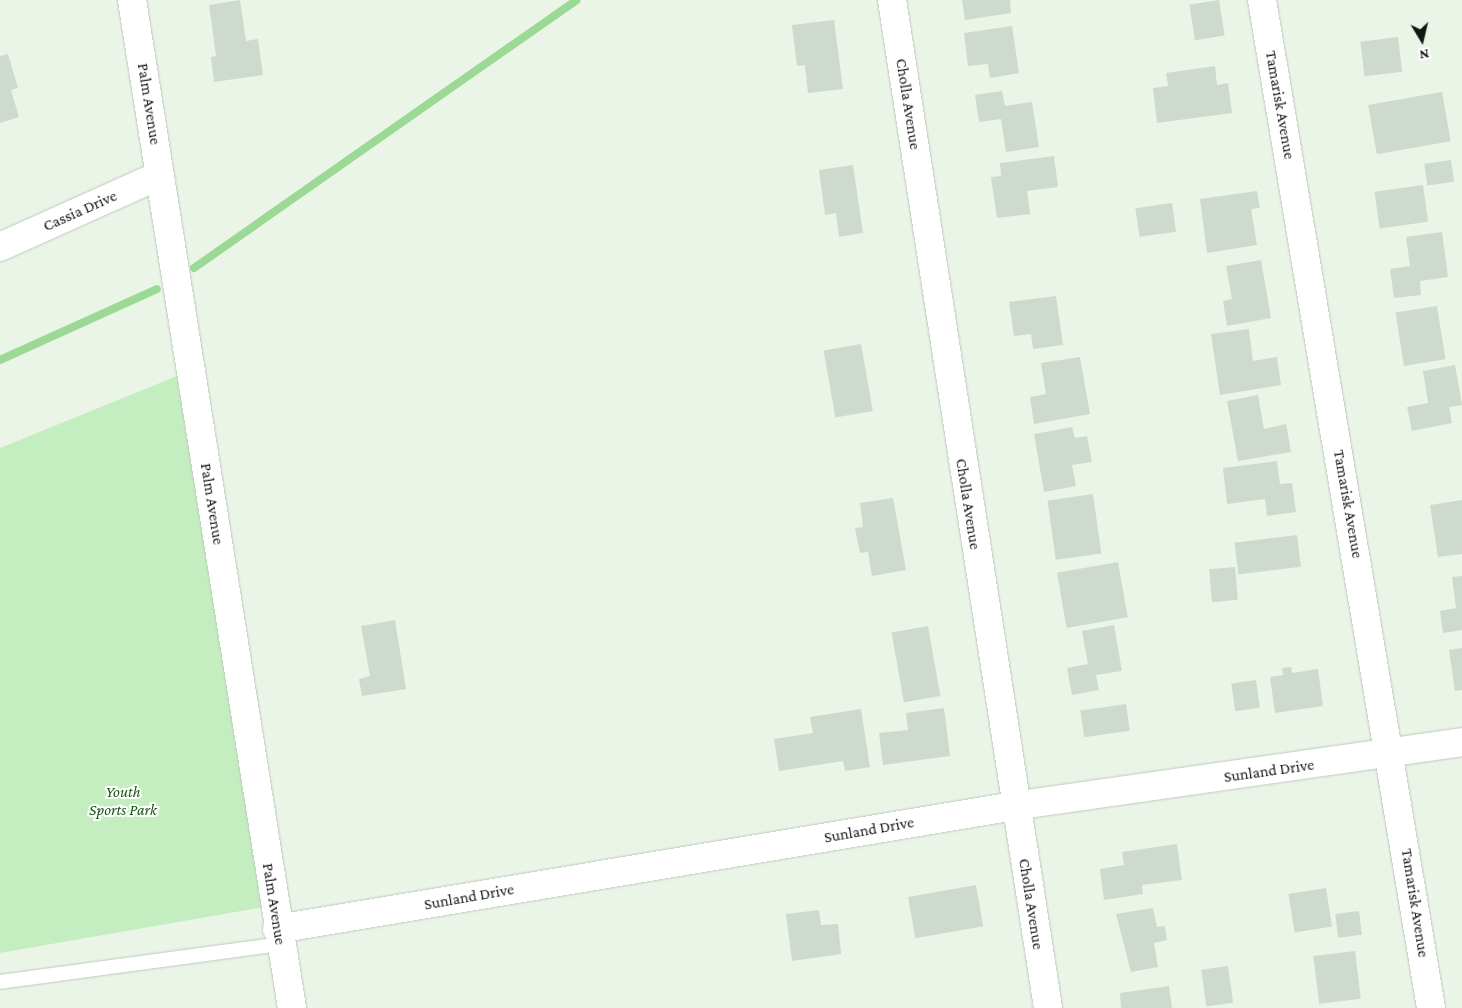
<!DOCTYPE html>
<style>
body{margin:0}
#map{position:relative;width:1462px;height:1008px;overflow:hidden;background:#eaf5e8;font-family:"Crimson Pro",serif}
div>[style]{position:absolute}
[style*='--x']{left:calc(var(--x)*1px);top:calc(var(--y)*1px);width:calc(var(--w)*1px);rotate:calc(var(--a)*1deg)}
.green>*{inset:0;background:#c5eec0}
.stream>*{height:8px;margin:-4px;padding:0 4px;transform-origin:4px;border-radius:4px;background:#9bd994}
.building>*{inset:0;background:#cfdace;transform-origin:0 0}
.roads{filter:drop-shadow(0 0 1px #bec9bc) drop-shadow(0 0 1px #bec9bc)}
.service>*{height:14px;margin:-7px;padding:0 7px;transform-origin:7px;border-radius:7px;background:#fff}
.minor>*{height:28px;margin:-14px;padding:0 14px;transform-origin:14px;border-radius:14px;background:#fff}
span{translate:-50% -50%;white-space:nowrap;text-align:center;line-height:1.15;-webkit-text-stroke:4px #fff;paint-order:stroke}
.street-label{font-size:16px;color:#131713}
.park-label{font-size:16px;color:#165412;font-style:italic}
.north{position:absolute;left:1397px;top:15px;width:50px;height:50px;-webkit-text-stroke:4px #fff;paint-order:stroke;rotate:171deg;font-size:14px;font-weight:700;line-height:20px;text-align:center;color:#131713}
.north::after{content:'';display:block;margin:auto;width:18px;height:22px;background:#131713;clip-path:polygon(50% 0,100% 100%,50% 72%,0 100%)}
</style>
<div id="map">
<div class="green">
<div style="clip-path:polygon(177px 376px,265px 907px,0 953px,0 448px)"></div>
</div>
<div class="stream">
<div style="--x:194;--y:268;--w:467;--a:-35"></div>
<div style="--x:0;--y:360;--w:172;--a:-24.3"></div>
</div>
<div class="building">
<div style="clip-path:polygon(240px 0,246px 41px,258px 39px,263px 75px,214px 82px,211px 57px,216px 56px,209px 5px)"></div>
<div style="clip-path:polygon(962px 0,1010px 0,1011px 13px,965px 20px)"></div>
<div style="left:1219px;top:0;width:36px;height:30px;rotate:81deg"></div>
<div style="clip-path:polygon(834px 20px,843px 89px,808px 93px,805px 65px,797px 66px,792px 25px)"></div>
<div style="clip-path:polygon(1012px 26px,1019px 73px,990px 78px,988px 64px,968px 66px,964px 33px)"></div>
<div style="left:1398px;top:37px;width:35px;height:38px;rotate:83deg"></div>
<div style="clip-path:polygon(8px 54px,18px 88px,11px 90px,19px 117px,0 123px,0 56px)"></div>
<div style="clip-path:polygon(1215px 66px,1217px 85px,1228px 83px,1232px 113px,1157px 123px,1153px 88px,1168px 86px,1166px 73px)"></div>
<div style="clip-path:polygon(1002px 91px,1005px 106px,1032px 102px,1039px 147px,1006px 152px,1001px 119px,979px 122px,975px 95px)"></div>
<div style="left:1442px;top:92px;width:50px;height:75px;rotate:80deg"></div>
<div style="clip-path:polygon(1054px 156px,1058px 187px,1027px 191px,1030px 214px,997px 218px,991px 177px,1001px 176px,1000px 163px)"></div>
<div style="left:1451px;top:160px;width:22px;height:27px;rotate:82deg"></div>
<div style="clip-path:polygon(853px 165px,863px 233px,839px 237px,836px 213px,825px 215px,819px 170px)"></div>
<div style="left:1423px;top:185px;width:37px;height:49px;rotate:82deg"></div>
<div style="clip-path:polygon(1257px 191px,1260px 208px,1251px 209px,1257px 245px,1207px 253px,1200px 199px)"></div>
<div style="left:1172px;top:203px;width:29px;height:37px;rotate:82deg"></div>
<div style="clip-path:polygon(1442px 232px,1448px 277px,1420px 281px,1421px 295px,1394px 298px,1390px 269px,1410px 266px,1406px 237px)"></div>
<div style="clip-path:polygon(1261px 260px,1271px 318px,1227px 326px,1223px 301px,1232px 299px,1226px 266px)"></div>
<div style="clip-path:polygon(1056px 296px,1063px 345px,1033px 349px,1031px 334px,1014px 336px,1009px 302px)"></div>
<div style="left:1437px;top:306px;width:54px;height:42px;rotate:81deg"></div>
<div style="clip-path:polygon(1249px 329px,1253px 361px,1277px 357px,1281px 385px,1220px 395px,1211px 334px)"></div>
<div style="left:861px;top:344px;width:68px;height:38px;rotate:80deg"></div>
<div style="clip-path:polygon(1080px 357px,1090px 414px,1034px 424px,1030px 397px,1046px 394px,1041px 363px)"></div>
<div style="clip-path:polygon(1455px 365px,1462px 405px,1449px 407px,1452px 423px,1412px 431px,1407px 407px,1428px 403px,1423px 371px)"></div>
<div style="clip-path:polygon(1258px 395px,1264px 429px,1286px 424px,1291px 452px,1238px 461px,1227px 401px)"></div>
<div style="clip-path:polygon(1072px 427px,1075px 438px,1087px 436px,1092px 462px,1072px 465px,1076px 486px,1044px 492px,1034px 434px)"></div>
<div style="clip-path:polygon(1277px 461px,1280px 484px,1292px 483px,1296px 512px,1267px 516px,1265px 499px,1227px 504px,1223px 468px)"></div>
<div style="left:1093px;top:494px;width:60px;height:46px;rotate:82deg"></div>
<div style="clip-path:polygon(893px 498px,906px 570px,872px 576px,868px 552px,860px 553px,855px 528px,863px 527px,860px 503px)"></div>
<div style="clip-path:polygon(1462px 500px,1462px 554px,1438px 557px,1430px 505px)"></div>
<div style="left:1297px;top:535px;width:32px;height:63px;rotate:83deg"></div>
<div style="left:1118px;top:562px;width:56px;height:62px;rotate:80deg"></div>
<div style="left:1235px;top:567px;width:33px;height:26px;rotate:85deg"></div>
<div style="clip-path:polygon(1462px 576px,1462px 630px,1443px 633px,1440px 611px,1456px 608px,1452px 577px)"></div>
<div style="clip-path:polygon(395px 620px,406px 689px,362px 696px,359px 679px,370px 676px,361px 626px)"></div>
<div style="clip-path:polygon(1114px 625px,1122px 671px,1096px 675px,1099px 690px,1072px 695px,1067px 668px,1088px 664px,1082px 631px)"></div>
<div style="left:928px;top:626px;width:71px;height:37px;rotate:80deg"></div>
<div style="clip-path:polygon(1462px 648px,1462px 690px,1455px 691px,1449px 650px)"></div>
<div style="clip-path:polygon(1291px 667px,1292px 673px,1318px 669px,1323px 706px,1275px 713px,1270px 677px,1283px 675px,1282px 668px)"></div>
<div style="left:1256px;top:680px;width:28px;height:25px;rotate:82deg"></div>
<div style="left:1126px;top:704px;width:27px;height:46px;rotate:82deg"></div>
<div style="clip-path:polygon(944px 708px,950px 756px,883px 765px,879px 733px,908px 730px,906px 713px)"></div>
<div style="clip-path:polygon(861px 709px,870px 767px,845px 771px,843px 761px,779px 771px,774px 739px,813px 733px,810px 717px)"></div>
<div style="clip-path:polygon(1177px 844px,1182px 880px,1142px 885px,1143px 894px,1104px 900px,1100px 869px,1124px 865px,1122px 852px)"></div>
<div style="left:976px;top:885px;width:42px;height:69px;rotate:80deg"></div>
<div style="left:1326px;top:888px;width:39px;height:38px;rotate:81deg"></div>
<div style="clip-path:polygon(1153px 908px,1157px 927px,1165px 926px,1167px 940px,1154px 943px,1158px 967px,1131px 972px,1116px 914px)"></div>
<div style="clip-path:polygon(819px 910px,821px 925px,838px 924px,841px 954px,792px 961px,786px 914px)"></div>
<div style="left:1359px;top:911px;width:24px;height:24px;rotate:83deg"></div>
<div style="left:1355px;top:951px;width:48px;height:42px;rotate:83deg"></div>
<div style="left:1228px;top:966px;width:37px;height:27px;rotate:82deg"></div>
<div style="clip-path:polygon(1169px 986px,1172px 1008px,1121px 1008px,1120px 993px)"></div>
</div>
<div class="roads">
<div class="service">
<div style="--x:0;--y:982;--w:283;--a:-7.7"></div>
</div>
<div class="minor">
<div style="--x:132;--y:0;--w:1021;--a:80.98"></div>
<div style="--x:892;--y:0;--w:1020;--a:81.2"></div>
<div style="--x:1262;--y:0;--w:1022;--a:80.48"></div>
<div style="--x:0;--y:247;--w:175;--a:-24.2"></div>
<div style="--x:277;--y:929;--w:747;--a:-9.47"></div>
<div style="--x:1014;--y:806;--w:453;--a:-8.1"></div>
</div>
</div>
<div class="street-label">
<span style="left:149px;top:104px;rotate:81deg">Palm Avenue</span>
<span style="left:908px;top:104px;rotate:81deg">Cholla Avenue</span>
<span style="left:1280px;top:105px;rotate:80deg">Tamarisk Avenue</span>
<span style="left:80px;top:211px;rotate:-24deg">Cassia Drive</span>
<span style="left:212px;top:504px;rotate:81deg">Palm Avenue</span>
<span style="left:968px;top:504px;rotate:81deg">Cholla Avenue</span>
<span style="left:1348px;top:504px;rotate:80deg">Tamarisk Avenue</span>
<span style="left:1269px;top:771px;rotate:-8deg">Sunland Drive</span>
<span style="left:869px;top:830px;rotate:-10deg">Sunland Drive</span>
<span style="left:469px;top:897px;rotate:-10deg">Sunland Drive</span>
<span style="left:1415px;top:903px;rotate:81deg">Tamarisk Avenue</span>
<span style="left:274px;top:904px;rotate:81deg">Palm Avenue</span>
<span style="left:1031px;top:904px;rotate:81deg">Cholla Avenue</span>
</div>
<div class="park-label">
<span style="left:123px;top:801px">Youth<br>Sports Park</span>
</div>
<div class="north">N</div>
</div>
